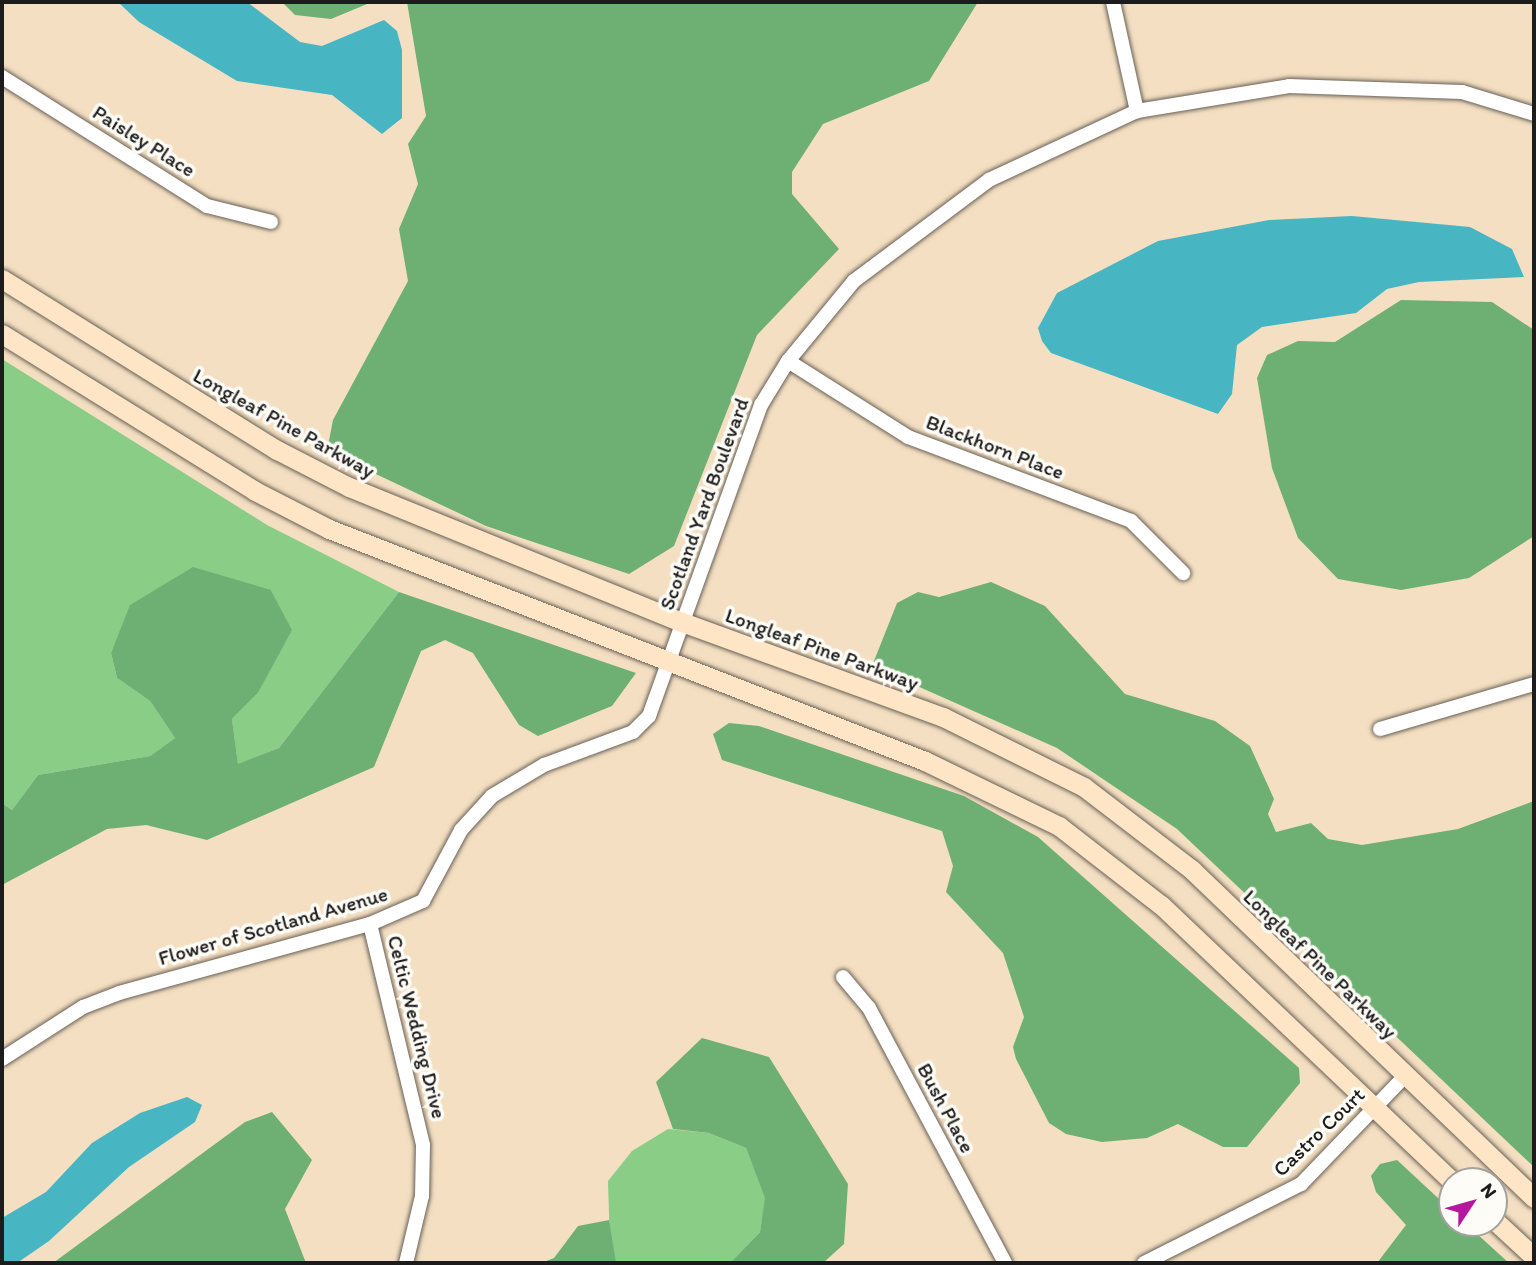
<!DOCTYPE html>
<style>
body{margin:0}
#map{position:relative;width:1536px;height:1265px;overflow:hidden;background:#f4dfc2;font-family:Itim,sans-serif}
div>[style]{position:absolute}
[style*='--x']{left:calc(var(--x)*1px);top:calc(var(--y)*1px);width:calc(var(--w)*1px);rotate:calc(var(--a)*1deg)}
.green>*{inset:0;background:#89cd87}
.forest>*{inset:0;background:#6eb074}
.water>*{inset:0;background:#47b5c2}
.roads{filter:drop-shadow(0 0 2px #686056) drop-shadow(0 0 2px #686056)}
.minor>*{height:14px;margin:-7px;padding:0 7px;transform-origin:7px;border-radius:7px;background:#fff}
.secondary>*{height:19px;margin:-9.5px;padding:0 9.5px;transform-origin:9.5px;border-radius:9.5px;background:#fee5c5}
span{translate:-50% -50%;white-space:nowrap;text-align:center;line-height:1.15;-webkit-text-stroke:7px #fdfcf7;paint-order:stroke}
.street-label{font-size:21px;color:#1c1c1c}
.frame{position:absolute;inset:0;border:4px solid #1c1c1c;pointer-events:none}
.north{position:absolute;left:1438px;top:1167px;width:70px;height:70px;box-sizing:border-box;background:#fdfcf7;border:2px solid #a3a29f;border-radius:50%;rotate:54deg;font-size:19px;font-weight:700;line-height:28px;text-align:center;color:#1c1c1c}
.north::after{content:'';display:block;margin:auto;width:24px;height:32px;background:#b5179e;clip-path:polygon(50% 0,100% 100%,50% 72%,0 100%)}
</style>
<div id="map">
<div class="green">
<div style="clip-path:polygon(2px 359px,267px 525px,399px 592px,279px 748px,238px 765px,232px 719px,258px 693px,291px 629px,271px 590px,121px 630px,111px 653px,117px 678px,150px 701px,175px 738px,150px 756px,38px 775px,12px 810px,2px 803px)"></div>
<div style="clip-path:polygon(668px 1129px,709px 1133px,746px 1148px,766px 1198px,760px 1232px,730px 1263px,616px 1263px,610px 1248px,608px 1181px,632px 1151px)"></div>
</div>
<div class="forest">
<div style="clip-path:polygon(282px 2px,372px 2px,331px 19px,295px 15px)"></div>
<div style="clip-path:polygon(407px 2px,978px 2px,929px 81px,823px 124px,792px 172px,792px 194px,839px 249px,757px 335px,674px 546px,629px 574px,486px 526px,327px 451px,333px 420px,408px 281px,399px 229px,418px 184px,408px 144px,426px 116px)"></div>
<div style="clip-path:polygon(1401px 300px,1492px 302px,1534px 330px,1534px 536px,1469px 578px,1401px 590px,1338px 579px,1298px 538px,1272px 468px,1257px 378px,1267px 355px,1298px 341px,1335px 342px)"></div>
<div style="clip-path:polygon(193px 567px,271px 590px,292px 630px,258px 693px,232px 719px,238px 764px,279px 748px,399px 592px,636px 673px,612px 706px,538px 736px,519px 725px,473px 653px,445px 640px,421px 651px,374px 767px,207px 840px,146px 825px,107px 829px,2px 885px,2px 803px,12px 810px,38px 775px,150px 756px,175px 738px,150px 701px,117px 678px,111px 653px,130px 605px)"></div>
<div style="clip-path:polygon(991px 582px,1045px 606px,1125px 694px,1215px 721px,1250px 746px,1274px 799px,1268px 814px,1276px 832px,1311px 823px,1328px 839px,1362px 845px,1458px 829px,1534px 801px,1534px 1167px,1177px 829px,1057px 748px,872px 666px,897px 603px,918px 592px,939px 597px)"></div>
<div style="clip-path:polygon(729px 723px,759px 726px,964px 796px,1038px 837px,1299px 1068px,1300px 1083px,1247px 1147px,1223px 1147px,1178px 1124px,1147px 1138px,1102px 1142px,1066px 1134px,1049px 1123px,1016px 1059px,1013px 1047px,1024px 1017px,1003px 953px,946px 892px,953px 866px,942px 831px,722px 760px,713px 734px)"></div>
<div style="clip-path:polygon(702px 1038px,769px 1057px,848px 1184px,844px 1244px,823px 1263px,730px 1263px,760px 1232px,765px 1198px,746px 1148px,709px 1133px,673px 1129px,656px 1082px)"></div>
<div style="clip-path:polygon(272px 1112px,312px 1160px,285px 1209px,306px 1263px,53px 1263px,245px 1122px)"></div>
<div style="clip-path:polygon(1397px 1160px,1452px 1211px,1452px 1223px,1465px 1223px,1509px 1263px,1377px 1263px,1406px 1225px,1376px 1192px,1371px 1176px,1380px 1164px)"></div>
<div style="clip-path:polygon(609px 1220px,616px 1263px,541px 1263px,554px 1258px,578px 1226px)"></div>
</div>
<div class="water">
<div style="clip-path:polygon(118px 2px,247px 2px,300px 42px,322px 46px,384px 20px,397px 31px,402px 50px,402px 118px,382px 134px,332px 95px,237px 81px,139px 22px)"></div>
<div style="clip-path:polygon(1352px 216px,1470px 227px,1512px 249px,1524px 277px,1419px 282px,1387px 289px,1356px 313px,1262px 327px,1237px 345px,1232px 394px,1218px 414px,1051px 353px,1042px 341px,1038px 328px,1057px 293px,1158px 241px,1269px 220px)"></div>
<div style="clip-path:polygon(187px 1097px,202px 1105px,195px 1122px,129px 1167px,49px 1241px,17px 1263px,2px 1263px,2px 1218px,46px 1192px,92px 1143px,140px 1113px)"></div>
</div>
<div class="roads">
<div class="minor">
<div style="--x:1113;--y:2;--w:112;--a:77.6"></div>
<div style="--x:2;--y:77;--w:242;--a:32.2"></div>
<div style="--x:207;--y:206;--w:66;--a:14"></div>
<div style="--x:788;--y:361;--w:142;--a:32.3"></div>
<div style="--x:908;--y:437;--w:238;--a:20.6"></div>
<div style="--x:1131;--y:521;--w:74;--a:45"></div>
<div style="--x:1380;--y:729;--w:160;--a:-16.3"></div>
<div style="--x:370;--y:924;--w:227;--a:76.5"></div>
<div style="--x:423;--y:1145;--w:51;--a:91.1"></div>
<div style="--x:422;--y:1196;--w:69;--a:103.4"></div>
<div style="--x:843;--y:977;--w:40;--a:50"></div>
<div style="--x:869;--y:1008;--w:289;--a:61.9"></div>
<div style="--x:2;--y:1059;--w:96;--a:-32.7"></div>
<div style="--x:83;--y:1007;--w:39;--a:-21"></div>
<div style="--x:119;--y:993;--w:260;--a:-15.4"></div>
<div style="--x:370;--y:924;--w:58;--a:-23.5"></div>
<div style="--x:423;--y:901;--w:81;--a:-61.8"></div>
<div style="--x:461;--y:830;--w:46;--a:-47.6"></div>
<div style="--x:492;--y:796;--w:61;--a:-30.8"></div>
<div style="--x:544;--y:765;--w:95;--a:-20.3"></div>
<div style="--x:633;--y:732;--w:23;--a:-45"></div>
<div style="--x:649;--y:716;--w:331;--a:-70.2"></div>
<div style="--x:761;--y:405;--w:52;--a:-58.5"></div>
<div style="--x:788;--y:361;--w:104;--a:-50.5"></div>
<div style="--x:854;--y:281;--w:169;--a:-36.8"></div>
<div style="--x:989;--y:180;--w:163;--a:-25"></div>
<div style="--x:1137;--y:111;--w:154;--a:-9.3"></div>
<div style="--x:1289;--y:86;--w:173;--a:2"></div>
<div style="--x:1462;--y:92;--w:75;--a:17"></div>
<div style="--x:1144;--y:1263;--w:176;--a:-26.7"></div>
<div style="--x:1301;--y:1184;--w:147;--a:-46.1"></div>
</div>
<div class="secondary">
<div style="--x:2;--y:279;--w:324;--a:31.9"></div>
<div style="--x:277;--y:450;--w:81;--a:27.2"></div>
<div style="--x:349;--y:487;--w:359;--a:22.1"></div>
<div style="--x:682;--y:622;--w:278;--a:20"></div>
<div style="--x:943;--y:717;--w:157;--a:26.4"></div>
<div style="--x:1084;--y:787;--w:136;--a:37.5"></div>
<div style="--x:1192;--y:870;--w:474;--a:43.8"></div>
<div style="--x:2;--y:334;--w:298;--a:31.8"></div>
<div style="--x:255;--y:491;--w:83;--a:27.2"></div>
<div style="--x:329;--y:529;--w:640;--a:21.27"></div>
<div style="--x:925;--y:761;--w:149;--a:25.9"></div>
<div style="--x:1059;--y:826;--w:129;--a:37.8"></div>
<div style="--x:1161;--y:905;--w:401;--a:43.5"></div>
<div style="--x:1494;--y:1220;--w:54;--a:42.8"></div>
</div>
</div>
<div class="street-label">
<span style="left:144px;top:141px;rotate:32deg">Paisley Place</span>
<span style="left:284px;top:423px;rotate:29deg">Longleaf Pine Parkway</span>
<span style="left:995px;top:447px;rotate:21deg">Blackhorn Place</span>
<span style="left:704px;top:504px;rotate:-70deg">Scotland Yard Boulevard</span>
<span style="left:822px;top:649px;rotate:20deg">Longleaf Pine Parkway</span>
<span style="left:273px;top:926px;rotate:-16deg">Flower of Scotland Avenue</span>
<span style="left:1320px;top:964px;rotate:44deg">Longleaf Pine Parkway</span>
<span style="left:417px;top:1027px;rotate:76deg">Celtic Wedding Drive</span>
<span style="left:946px;top:1108px;rotate:62deg">Bush Place</span>
<span style="left:1319px;top:1132px;rotate:-44deg">Castro Court</span>
</div>
<div class="frame"></div>
<div class="north">N</div>
</div>
